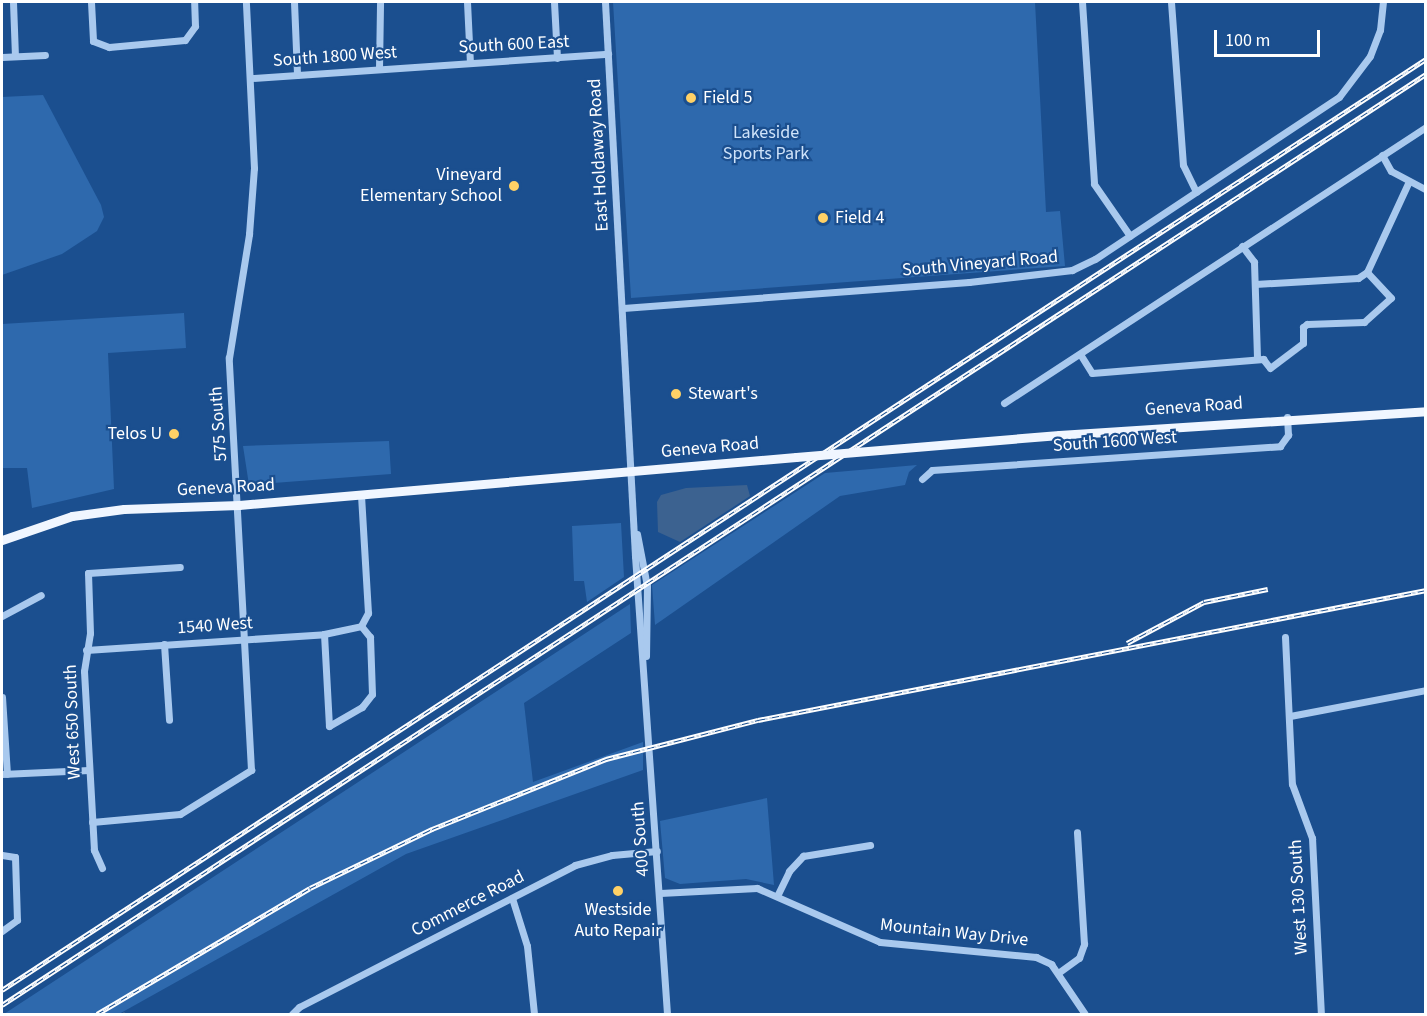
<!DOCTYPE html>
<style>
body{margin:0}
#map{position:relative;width:1427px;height:1016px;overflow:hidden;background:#1b4f8f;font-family:"Source Sans 3",sans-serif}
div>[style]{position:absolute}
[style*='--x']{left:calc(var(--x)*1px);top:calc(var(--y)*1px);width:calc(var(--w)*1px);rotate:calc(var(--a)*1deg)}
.green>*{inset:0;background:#2e69ad}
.water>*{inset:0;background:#3c6290}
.stream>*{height:2px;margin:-1px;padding:0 1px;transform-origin:1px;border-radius:1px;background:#3c6290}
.minor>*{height:7px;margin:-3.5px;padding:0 3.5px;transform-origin:3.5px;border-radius:3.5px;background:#a9c9ee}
.major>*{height:9px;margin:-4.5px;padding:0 4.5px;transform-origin:4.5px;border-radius:4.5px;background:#f0f6ff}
.rail>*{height:4.5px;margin-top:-2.25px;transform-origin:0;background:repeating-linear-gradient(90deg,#1b4f8f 0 7px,#fff 0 14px);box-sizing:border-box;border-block:2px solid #fff}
.major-bridge>*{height:9px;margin:-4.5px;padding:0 4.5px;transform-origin:4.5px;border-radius:4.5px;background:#f0f6ff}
.dots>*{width:16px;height:16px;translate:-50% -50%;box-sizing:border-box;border:3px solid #1b4f8f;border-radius:50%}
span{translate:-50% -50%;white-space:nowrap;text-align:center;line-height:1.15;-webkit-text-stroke:4.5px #1b4f8f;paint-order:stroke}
.street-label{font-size:18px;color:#fff}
.poi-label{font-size:18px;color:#fff}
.left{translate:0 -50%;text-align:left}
.right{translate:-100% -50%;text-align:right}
.park-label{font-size:18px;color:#cfe3fa}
.frame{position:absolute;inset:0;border:3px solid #fff;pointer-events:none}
.scale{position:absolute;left:1214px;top:30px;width:106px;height:27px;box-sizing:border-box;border:3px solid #fff;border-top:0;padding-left:8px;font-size:18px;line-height:21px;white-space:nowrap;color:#fff;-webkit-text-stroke:4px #1b4f8f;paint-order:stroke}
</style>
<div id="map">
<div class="green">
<div style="clip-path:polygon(613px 2px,1035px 2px,1046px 212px,1060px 211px,1065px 266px,631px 298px)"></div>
<div style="clip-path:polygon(43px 95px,101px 205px,104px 217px,97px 231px,62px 254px,2px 275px,2px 97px)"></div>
<div style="clip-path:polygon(184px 313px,186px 348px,108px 353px,114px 489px,32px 508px,27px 468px,2px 468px,2px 324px)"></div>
<div style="clip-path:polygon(389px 441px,391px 474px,249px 485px,243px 446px)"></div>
<div style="clip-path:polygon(917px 465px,909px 472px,905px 485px,840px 496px,655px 625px,652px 585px,825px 473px)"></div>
<div style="clip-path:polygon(621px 523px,624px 577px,587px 602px,584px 581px,574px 581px,572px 526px)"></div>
<div style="clip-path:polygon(630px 604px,631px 633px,524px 703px,533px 782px,643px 742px,643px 770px,406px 854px,119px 1014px,4px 1014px)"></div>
<div style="clip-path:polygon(767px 798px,774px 885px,746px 879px,680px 884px,665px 878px,660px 821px)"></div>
</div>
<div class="water">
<div style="clip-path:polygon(747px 485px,750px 496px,680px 542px,658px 532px,657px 502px,661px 495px,686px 488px)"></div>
</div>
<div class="stream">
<div style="--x:124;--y:1014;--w:1;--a:-90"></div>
</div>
<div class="minor">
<div style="--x:13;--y:2;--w:54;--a:87.9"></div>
<div style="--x:91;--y:2;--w:39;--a:87"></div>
<div style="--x:93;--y:41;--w:17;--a:21"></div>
<div style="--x:109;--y:47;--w:76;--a:-5.3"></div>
<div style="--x:185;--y:40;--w:17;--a:-54"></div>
<div style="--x:195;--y:26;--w:24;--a:-92"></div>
<div style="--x:294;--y:2;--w:73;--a:87.6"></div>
<div style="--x:467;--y:2;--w:61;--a:87.2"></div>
<div style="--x:554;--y:2;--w:56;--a:86.9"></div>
<div style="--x:605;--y:2;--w:555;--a:86.9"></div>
<div style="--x:635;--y:556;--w:459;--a:86"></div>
<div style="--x:1082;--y:2;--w:182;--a:86.2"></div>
<div style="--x:1094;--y:184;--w:63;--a:55.3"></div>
<div style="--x:1171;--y:2;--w:163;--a:85.8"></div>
<div style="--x:1183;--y:165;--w:30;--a:64"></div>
<div style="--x:2;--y:57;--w:43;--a:-2.7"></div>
<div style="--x:379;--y:69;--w:67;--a:-89.1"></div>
<div style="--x:252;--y:78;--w:357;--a:-3.9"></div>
<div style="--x:1382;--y:155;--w:18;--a:61"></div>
<div style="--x:1391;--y:171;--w:40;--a:28"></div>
<div style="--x:1242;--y:246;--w:20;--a:53"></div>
<div style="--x:1254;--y:262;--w:97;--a:88.2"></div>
<div style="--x:1255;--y:284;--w:103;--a:-3.3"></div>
<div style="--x:1358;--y:278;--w:11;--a:-34"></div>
<div style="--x:1367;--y:272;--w:100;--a:-65.2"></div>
<div style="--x:623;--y:308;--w:347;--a:-4.3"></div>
<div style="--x:969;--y:282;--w:104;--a:-6.6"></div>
<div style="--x:1072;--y:270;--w:25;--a:-26"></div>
<div style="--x:1095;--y:259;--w:293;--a:-33.6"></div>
<div style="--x:1339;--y:97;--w:51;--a:-52.9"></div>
<div style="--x:1370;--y:56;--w:28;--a:-69"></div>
<div style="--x:1380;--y:30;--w:28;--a:-84"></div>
<div style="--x:1080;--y:354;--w:22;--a:58"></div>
<div style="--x:1092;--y:373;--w:172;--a:-4.7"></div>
<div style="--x:1263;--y:359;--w:11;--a:52"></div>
<div style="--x:1270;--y:368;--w:41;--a:-37.1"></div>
<div style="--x:1303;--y:343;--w:16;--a:-90"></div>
<div style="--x:1303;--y:327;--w:5;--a:-37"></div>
<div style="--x:1307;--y:324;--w:57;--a:-2"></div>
<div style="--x:1364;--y:322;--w:36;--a:-42"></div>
<div style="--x:1391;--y:298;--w:35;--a:-133"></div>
<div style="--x:1004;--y:403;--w:504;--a:-33.19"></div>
<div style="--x:922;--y:479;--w:13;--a:-42"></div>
<div style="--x:932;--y:470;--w:349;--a:-3.9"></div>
<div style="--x:1280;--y:446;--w:14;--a:-54"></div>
<div style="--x:1288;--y:435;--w:18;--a:-93"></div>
<div style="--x:637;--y:534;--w:53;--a:79.1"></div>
<div style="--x:647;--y:586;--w:70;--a:90.8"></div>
<div style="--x:2;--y:616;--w:44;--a:-28.3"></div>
<div style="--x:324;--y:634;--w:92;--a:86.9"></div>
<div style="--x:329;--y:726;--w:38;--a:-30"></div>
<div style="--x:362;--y:707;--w:16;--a:-52"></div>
<div style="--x:372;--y:694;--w:57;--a:-92"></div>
<div style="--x:370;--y:637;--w:14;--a:-129"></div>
<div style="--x:1285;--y:637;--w:147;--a:87.3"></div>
<div style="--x:1292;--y:784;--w:58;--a:69.7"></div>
<div style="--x:1312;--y:838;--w:176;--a:87.1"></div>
<div style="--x:164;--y:644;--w:76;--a:86.2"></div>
<div style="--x:86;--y:650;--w:239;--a:-3.8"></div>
<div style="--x:324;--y:634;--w:38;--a:-12"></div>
<div style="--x:361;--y:626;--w:15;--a:-62"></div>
<div style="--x:368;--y:613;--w:118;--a:-93.4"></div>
<div style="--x:2;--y:697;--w:77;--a:86.3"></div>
<div style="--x:1290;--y:716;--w:138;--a:-10.8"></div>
<div style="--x:2;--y:774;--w:87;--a:-2.6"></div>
<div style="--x:92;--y:822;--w:88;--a:-5.2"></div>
<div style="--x:180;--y:814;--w:84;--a:-31.8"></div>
<div style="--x:251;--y:770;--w:413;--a:-93.1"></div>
<div style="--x:229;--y:358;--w:126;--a:-80.8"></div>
<div style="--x:249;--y:234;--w:66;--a:-85.7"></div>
<div style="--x:254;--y:168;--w:166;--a:-92.8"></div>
<div style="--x:2;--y:855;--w:13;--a:9"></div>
<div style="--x:15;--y:857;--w:63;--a:88.2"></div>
<div style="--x:17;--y:920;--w:19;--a:144"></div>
<div style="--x:102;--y:868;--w:20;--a:-114"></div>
<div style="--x:94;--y:850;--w:179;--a:-93.2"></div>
<div style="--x:84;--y:671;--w:38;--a:-81"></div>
<div style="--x:90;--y:633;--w:60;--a:-91.9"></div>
<div style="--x:88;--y:573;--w:92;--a:-3.7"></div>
<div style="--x:660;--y:893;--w:97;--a:-3"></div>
<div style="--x:757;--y:888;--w:134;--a:23.7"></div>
<div style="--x:880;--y:942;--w:157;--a:5.5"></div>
<div style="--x:1036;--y:957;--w:17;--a:25"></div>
<div style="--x:1051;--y:964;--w:60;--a:55.8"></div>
<div style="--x:778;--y:894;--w:25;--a:-64"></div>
<div style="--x:789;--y:871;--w:21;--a:-47"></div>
<div style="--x:803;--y:856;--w:68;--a:-9.3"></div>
<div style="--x:512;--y:898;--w:50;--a:72.6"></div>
<div style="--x:527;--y:946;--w:68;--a:84.1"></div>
<div style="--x:1058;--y:973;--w:26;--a:-36"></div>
<div style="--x:1079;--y:958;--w:15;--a:-70"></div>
<div style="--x:1084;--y:944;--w:112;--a:-93.6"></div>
<div style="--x:292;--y:1014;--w:10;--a:-45"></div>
<div style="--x:299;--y:1007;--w:310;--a:-27.2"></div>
<div style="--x:575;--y:865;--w:38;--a:-15"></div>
<div style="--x:612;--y:855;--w:45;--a:-5.1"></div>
</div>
<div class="major">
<div style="--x:1059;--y:435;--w:368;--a:-3.7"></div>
<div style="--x:2;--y:540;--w:74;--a:-18.9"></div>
<div style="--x:72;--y:516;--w:52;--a:-7.7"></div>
<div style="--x:124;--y:509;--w:115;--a:-2"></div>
<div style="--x:239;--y:505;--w:559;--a:-4.93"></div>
</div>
<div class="rail">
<div style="--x:1127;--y:643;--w:87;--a:-28"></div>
<div style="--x:1204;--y:602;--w:65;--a:-11.5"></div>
<div style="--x:2;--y:990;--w:1701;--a:-33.18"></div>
<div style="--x:2;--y:1005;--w:1701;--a:-33.18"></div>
<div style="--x:97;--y:1014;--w:247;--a:-30.6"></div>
<div style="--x:310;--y:888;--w:136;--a:-25.8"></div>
<div style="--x:432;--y:829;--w:188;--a:-21.9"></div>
<div style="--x:606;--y:759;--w:157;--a:-14.4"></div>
<div style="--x:758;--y:720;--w:681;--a:-11.01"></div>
</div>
<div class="major-bridge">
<div style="--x:796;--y:457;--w:264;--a:-4.8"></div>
</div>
<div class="dots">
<div style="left:691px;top:98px;background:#ffd166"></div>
<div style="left:514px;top:186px;background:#ffd166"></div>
<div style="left:823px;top:218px;background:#ffd166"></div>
<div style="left:676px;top:394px;background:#ffd166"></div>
<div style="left:174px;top:434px;background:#ffd166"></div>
<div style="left:618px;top:891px;background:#ffd166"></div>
</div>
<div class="street-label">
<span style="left:514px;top:45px;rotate:-3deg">South 600 East</span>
<span style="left:335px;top:57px;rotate:-4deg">South 1800 West</span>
<span style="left:599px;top:155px;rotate:-93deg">East Holdaway Road</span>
<span style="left:980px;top:264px;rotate:-5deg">South Vineyard Road</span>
<span style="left:1194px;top:407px;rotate:-4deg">Geneva Road</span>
<span style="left:219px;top:424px;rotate:-94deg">575 South</span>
<span style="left:1115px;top:442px;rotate:-4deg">South 1600 West</span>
<span style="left:710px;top:448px;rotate:-5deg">Geneva Road</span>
<span style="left:226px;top:488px;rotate:-3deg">Geneva Road</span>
<span style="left:215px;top:626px;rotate:-4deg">1540 West</span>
<span style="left:73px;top:722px;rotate:-92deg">West 650 South</span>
<span style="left:641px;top:839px;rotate:-94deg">400 South</span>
<span style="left:1299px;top:897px;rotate:-93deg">West 130 South</span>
<span style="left:468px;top:904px;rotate:-27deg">Commerce Road</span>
<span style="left:954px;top:933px;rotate:6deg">Mountain Way Drive</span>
</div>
<div class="poi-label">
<span class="left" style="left:703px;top:98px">Field 5</span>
<span class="right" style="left:502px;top:186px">Vineyard<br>Elementary School</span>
<span class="left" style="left:835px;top:218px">Field 4</span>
<span class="left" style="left:688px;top:394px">Stewart's</span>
<span class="right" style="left:162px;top:434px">Telos U</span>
<span style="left:618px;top:921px">Westside<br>Auto Repair</span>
</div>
<div class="park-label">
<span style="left:766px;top:144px">Lakeside<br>Sports Park</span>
</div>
<div class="frame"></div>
<div class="scale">100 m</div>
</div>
